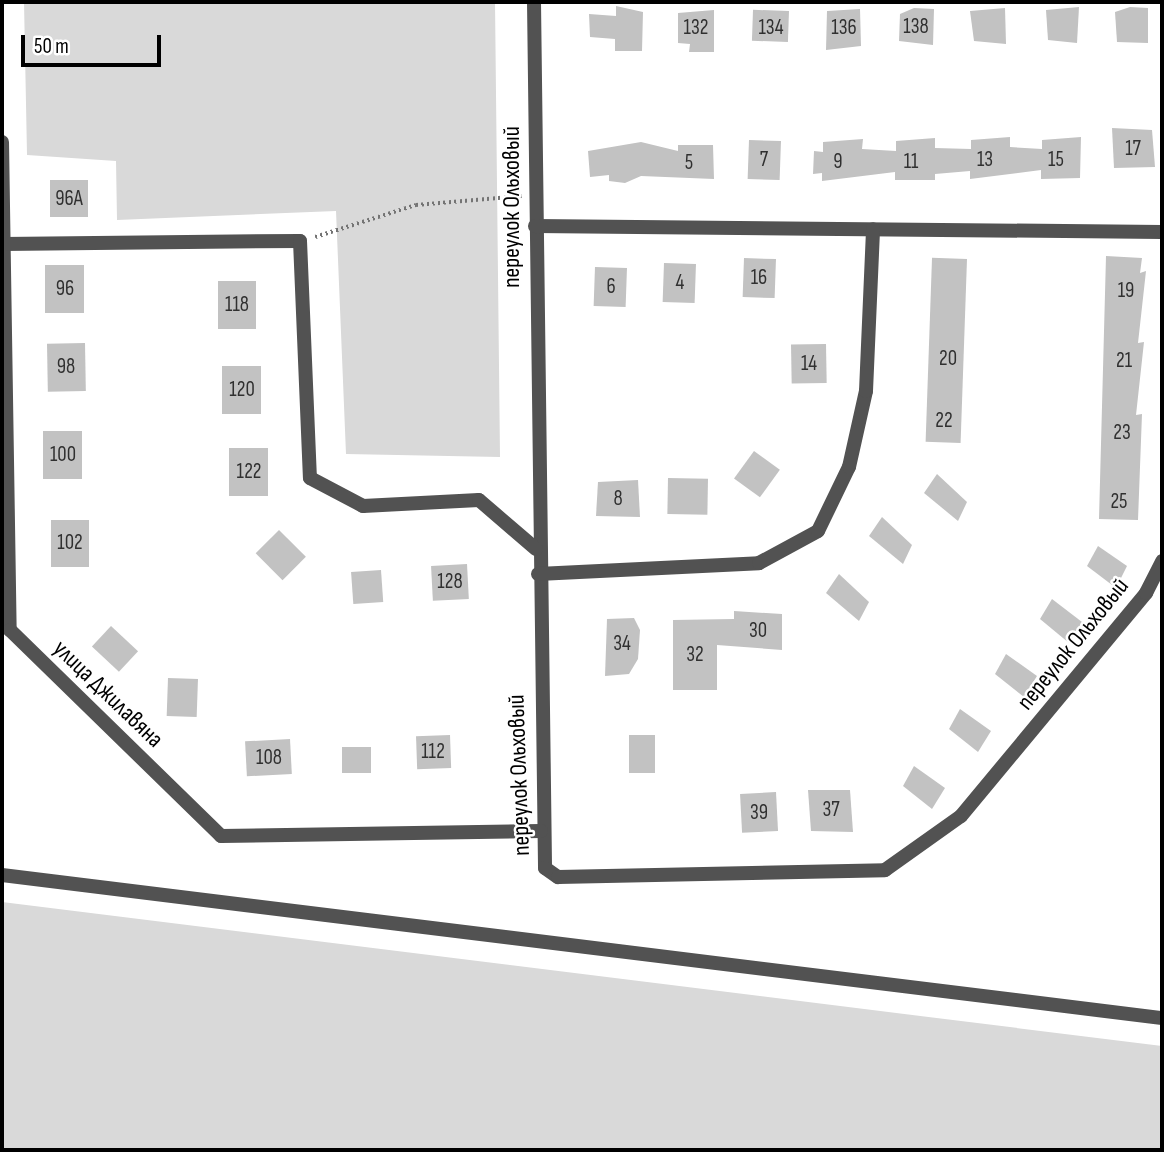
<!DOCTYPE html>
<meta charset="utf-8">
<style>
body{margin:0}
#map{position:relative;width:1164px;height:1152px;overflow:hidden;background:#fff;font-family:"Sofia Sans Condensed",sans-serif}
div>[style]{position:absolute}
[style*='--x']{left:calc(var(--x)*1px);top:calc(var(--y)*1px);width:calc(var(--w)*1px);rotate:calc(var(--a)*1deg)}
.green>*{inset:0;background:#d9d9d9}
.building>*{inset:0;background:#c2c2c2;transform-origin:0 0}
.path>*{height:3.5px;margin-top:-1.75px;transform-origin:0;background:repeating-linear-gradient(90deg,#747474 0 2px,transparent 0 5.5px)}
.minor>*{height:14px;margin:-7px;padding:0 7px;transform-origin:7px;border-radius:7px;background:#525252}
span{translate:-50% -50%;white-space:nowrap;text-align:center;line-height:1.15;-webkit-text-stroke:5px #fff;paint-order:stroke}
.number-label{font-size:21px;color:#303030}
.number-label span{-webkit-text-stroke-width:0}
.street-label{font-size:24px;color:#000}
.frame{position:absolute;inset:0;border:4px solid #000;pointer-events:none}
.scale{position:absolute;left:21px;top:35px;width:140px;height:32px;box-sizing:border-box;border:4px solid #000;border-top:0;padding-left:9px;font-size:21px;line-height:24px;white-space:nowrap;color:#000;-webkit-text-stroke:5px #fff;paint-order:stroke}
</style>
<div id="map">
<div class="green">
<div style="clip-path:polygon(24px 2px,495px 2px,500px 457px,346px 454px,336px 211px,117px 220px,116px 161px,27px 155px)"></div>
<div style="clip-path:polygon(2px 902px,1162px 1046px,1162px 1150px,2px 1150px)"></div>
</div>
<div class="building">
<div style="clip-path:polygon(616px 6px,643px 12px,642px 51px,615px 51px,615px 39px,590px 37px,589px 14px,616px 16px)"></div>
<div style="clip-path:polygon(1079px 7px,1077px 43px,1048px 40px,1046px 10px)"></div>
<div style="clip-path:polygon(1130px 7px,1148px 8px,1148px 43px,1117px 42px,1115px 12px)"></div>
<div style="clip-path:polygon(914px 8px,934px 9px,933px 45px,899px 41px,900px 14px)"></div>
<div style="clip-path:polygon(1005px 8px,1006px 44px,974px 41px,970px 11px)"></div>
<div style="clip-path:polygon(860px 9px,861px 46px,826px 50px,827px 11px)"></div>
<div style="clip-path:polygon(714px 10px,714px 52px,689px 52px,690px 44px,678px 43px,678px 13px)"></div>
<div style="left:789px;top:11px;width:31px;height:36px;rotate:92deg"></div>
<div style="clip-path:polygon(1112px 128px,1152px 130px,1155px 167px,1114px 168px)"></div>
<div style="clip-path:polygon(1010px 137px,1010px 147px,1042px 149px,1042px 140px,1081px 137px,1080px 178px,1041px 179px,1041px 170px,970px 179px,970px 171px,935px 174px,935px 180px,895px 180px,895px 172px,822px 181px,822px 173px,813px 174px,814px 151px,823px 152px,823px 142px,863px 139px,862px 149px,896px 151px,896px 141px,935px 138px,935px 148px,971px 149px,971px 140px)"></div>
<div style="left:749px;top:140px;width:32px;height:39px;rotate:2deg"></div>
<div style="clip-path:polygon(641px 142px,678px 151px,678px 145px,713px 145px,714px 179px,641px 176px,625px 183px,609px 181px,609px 175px,590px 177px,588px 151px)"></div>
<div style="left:50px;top:180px;width:38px;height:37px"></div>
<div style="clip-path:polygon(1106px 256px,1142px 258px,1140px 273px,1146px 271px,1138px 343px,1144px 342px,1136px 415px,1142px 414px,1138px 520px,1099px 519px)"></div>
<div style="left:744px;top:258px;width:32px;height:39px;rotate:2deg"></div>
<div style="left:967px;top:259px;width:184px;height:35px;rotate:92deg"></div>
<div style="left:664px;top:263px;width:32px;height:39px;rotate:2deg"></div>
<div style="left:45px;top:265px;width:39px;height:48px"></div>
<div style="left:595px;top:267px;width:32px;height:39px;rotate:2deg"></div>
<div style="left:218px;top:281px;width:38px;height:48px"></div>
<div style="left:85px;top:343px;width:48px;height:38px;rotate:89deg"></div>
<div style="left:826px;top:344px;width:39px;height:35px;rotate:89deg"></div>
<div style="left:222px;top:366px;width:39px;height:48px"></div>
<div style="left:82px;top:431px;width:48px;height:39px;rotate:90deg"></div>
<div style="left:229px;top:448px;width:39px;height:48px"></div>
<div style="left:754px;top:451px;width:32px;height:34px;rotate:36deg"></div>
<div style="clip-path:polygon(937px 474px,967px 502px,958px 521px,924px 493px)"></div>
<div style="left:668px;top:478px;width:40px;height:36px;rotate:1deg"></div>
<div style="clip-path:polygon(638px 480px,640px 517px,596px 516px,598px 482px)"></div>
<div style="clip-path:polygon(882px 517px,912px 545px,903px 564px,869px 536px)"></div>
<div style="left:51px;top:520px;width:38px;height:47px"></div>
<div style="left:279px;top:530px;width:38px;height:33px;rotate:45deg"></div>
<div style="clip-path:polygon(1098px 546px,1127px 566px,1116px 588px,1087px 566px)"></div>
<div style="left:467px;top:564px;width:35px;height:36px;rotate:87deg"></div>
<div style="left:381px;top:570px;width:32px;height:30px;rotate:86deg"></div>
<div style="clip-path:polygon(839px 574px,869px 602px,859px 621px,826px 593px)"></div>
<div style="clip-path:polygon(1052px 599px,1082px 622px,1069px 643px,1040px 619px)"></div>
<div style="clip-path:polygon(734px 611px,782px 614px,782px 650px,717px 645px,717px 690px,673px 690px,673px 620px,734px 619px)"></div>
<div style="clip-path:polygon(634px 618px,640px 630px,638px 659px,629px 674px,605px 676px,607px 619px)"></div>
<div style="left:111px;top:626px;width:37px;height:28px;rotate:43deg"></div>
<div style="clip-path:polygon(1006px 654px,1037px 676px,1024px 697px,995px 674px)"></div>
<div style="left:168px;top:678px;width:30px;height:38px;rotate:2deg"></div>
<div style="clip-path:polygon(960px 709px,991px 731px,978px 752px,949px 729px)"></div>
<div style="left:450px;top:735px;width:33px;height:34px;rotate:88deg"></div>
<div style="left:629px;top:735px;width:26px;height:38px"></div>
<div style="left:290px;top:739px;width:35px;height:45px;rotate:87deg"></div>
<div style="left:342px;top:747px;width:29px;height:26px"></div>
<div style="clip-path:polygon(914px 766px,945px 788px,932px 809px,903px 786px)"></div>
<div style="clip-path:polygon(808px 790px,850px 790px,853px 832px,811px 831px)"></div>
<div style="left:776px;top:792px;width:39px;height:36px;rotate:87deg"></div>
</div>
<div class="path">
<div style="--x:315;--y:237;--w:106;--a:-17.6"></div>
<div style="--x:416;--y:205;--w:106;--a:-4.9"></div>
</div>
<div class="minor">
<div style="--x:534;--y:2;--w:866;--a:89.27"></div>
<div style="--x:545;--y:868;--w:16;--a:35"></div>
<div style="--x:558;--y:877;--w:327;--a:-1.2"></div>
<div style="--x:885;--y:870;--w:93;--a:-35.4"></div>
<div style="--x:961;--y:816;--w:290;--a:-50.3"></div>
<div style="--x:1146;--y:593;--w:36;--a:-63"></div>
<div style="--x:2;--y:142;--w:488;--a:89.1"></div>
<div style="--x:10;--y:630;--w:295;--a:44.3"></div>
<div style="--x:221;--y:836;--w:320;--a:-0.9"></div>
<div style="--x:535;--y:226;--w:627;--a:0.55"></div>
<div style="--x:3;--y:244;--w:297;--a:-0.6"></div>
<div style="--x:300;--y:241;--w:237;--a:87.6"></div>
<div style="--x:310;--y:478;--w:60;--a:27.8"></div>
<div style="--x:363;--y:506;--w:116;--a:-3"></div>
<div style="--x:479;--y:500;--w:75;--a:40.7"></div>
<div style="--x:538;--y:574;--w:221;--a:-2.8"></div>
<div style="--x:759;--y:563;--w:67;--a:-28.5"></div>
<div style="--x:818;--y:531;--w:71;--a:-64.2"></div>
<div style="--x:849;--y:467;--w:78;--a:-77.4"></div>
<div style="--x:866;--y:391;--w:162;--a:-87.5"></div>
<div style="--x:2;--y:875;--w:1169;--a:7.03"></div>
</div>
<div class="number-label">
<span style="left:916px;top:27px">138</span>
<span style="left:696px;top:28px">132</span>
<span style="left:771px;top:28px">134</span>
<span style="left:844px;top:28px">136</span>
<span style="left:1133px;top:149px">17</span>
<span style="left:764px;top:160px">7</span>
<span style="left:985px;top:160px">13</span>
<span style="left:1056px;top:160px">15</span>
<span style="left:838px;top:162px">9</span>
<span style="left:911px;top:162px">11</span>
<span style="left:689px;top:163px">5</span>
<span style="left:69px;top:199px">96А</span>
<span style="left:759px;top:278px">16</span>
<span style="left:680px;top:283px">4</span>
<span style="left:611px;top:287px">6</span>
<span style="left:65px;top:289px">96</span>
<span style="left:1126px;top:291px">19</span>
<span style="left:237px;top:305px">118</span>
<span style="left:948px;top:359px">20</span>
<span style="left:1124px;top:361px">21</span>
<span style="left:809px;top:364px">14</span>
<span style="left:66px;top:367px">98</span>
<span style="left:242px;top:390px">120</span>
<span style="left:944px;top:421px">22</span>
<span style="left:1122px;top:433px">23</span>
<span style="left:63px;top:455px">100</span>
<span style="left:249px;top:472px">122</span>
<span style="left:618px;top:499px">8</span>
<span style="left:1119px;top:502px">25</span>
<span style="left:70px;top:543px">102</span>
<span style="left:450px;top:582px">128</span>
<span style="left:758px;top:631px">30</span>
<span style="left:622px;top:644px">34</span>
<span style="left:695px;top:655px">32</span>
<span style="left:433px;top:752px">112</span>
<span style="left:269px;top:758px">108</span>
<span style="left:831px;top:810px">37</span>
<span style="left:759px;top:813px">39</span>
</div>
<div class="street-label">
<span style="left:512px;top:207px;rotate:-90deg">переулок Ольховый</span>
<span style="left:1073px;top:644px;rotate:-51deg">переулок Ольховый</span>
<span style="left:108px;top:694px;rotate:44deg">улица Джилавяна</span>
<span style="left:519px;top:775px;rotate:-92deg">переулок Ольховый</span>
</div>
<div class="frame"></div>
<div class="scale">50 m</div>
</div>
